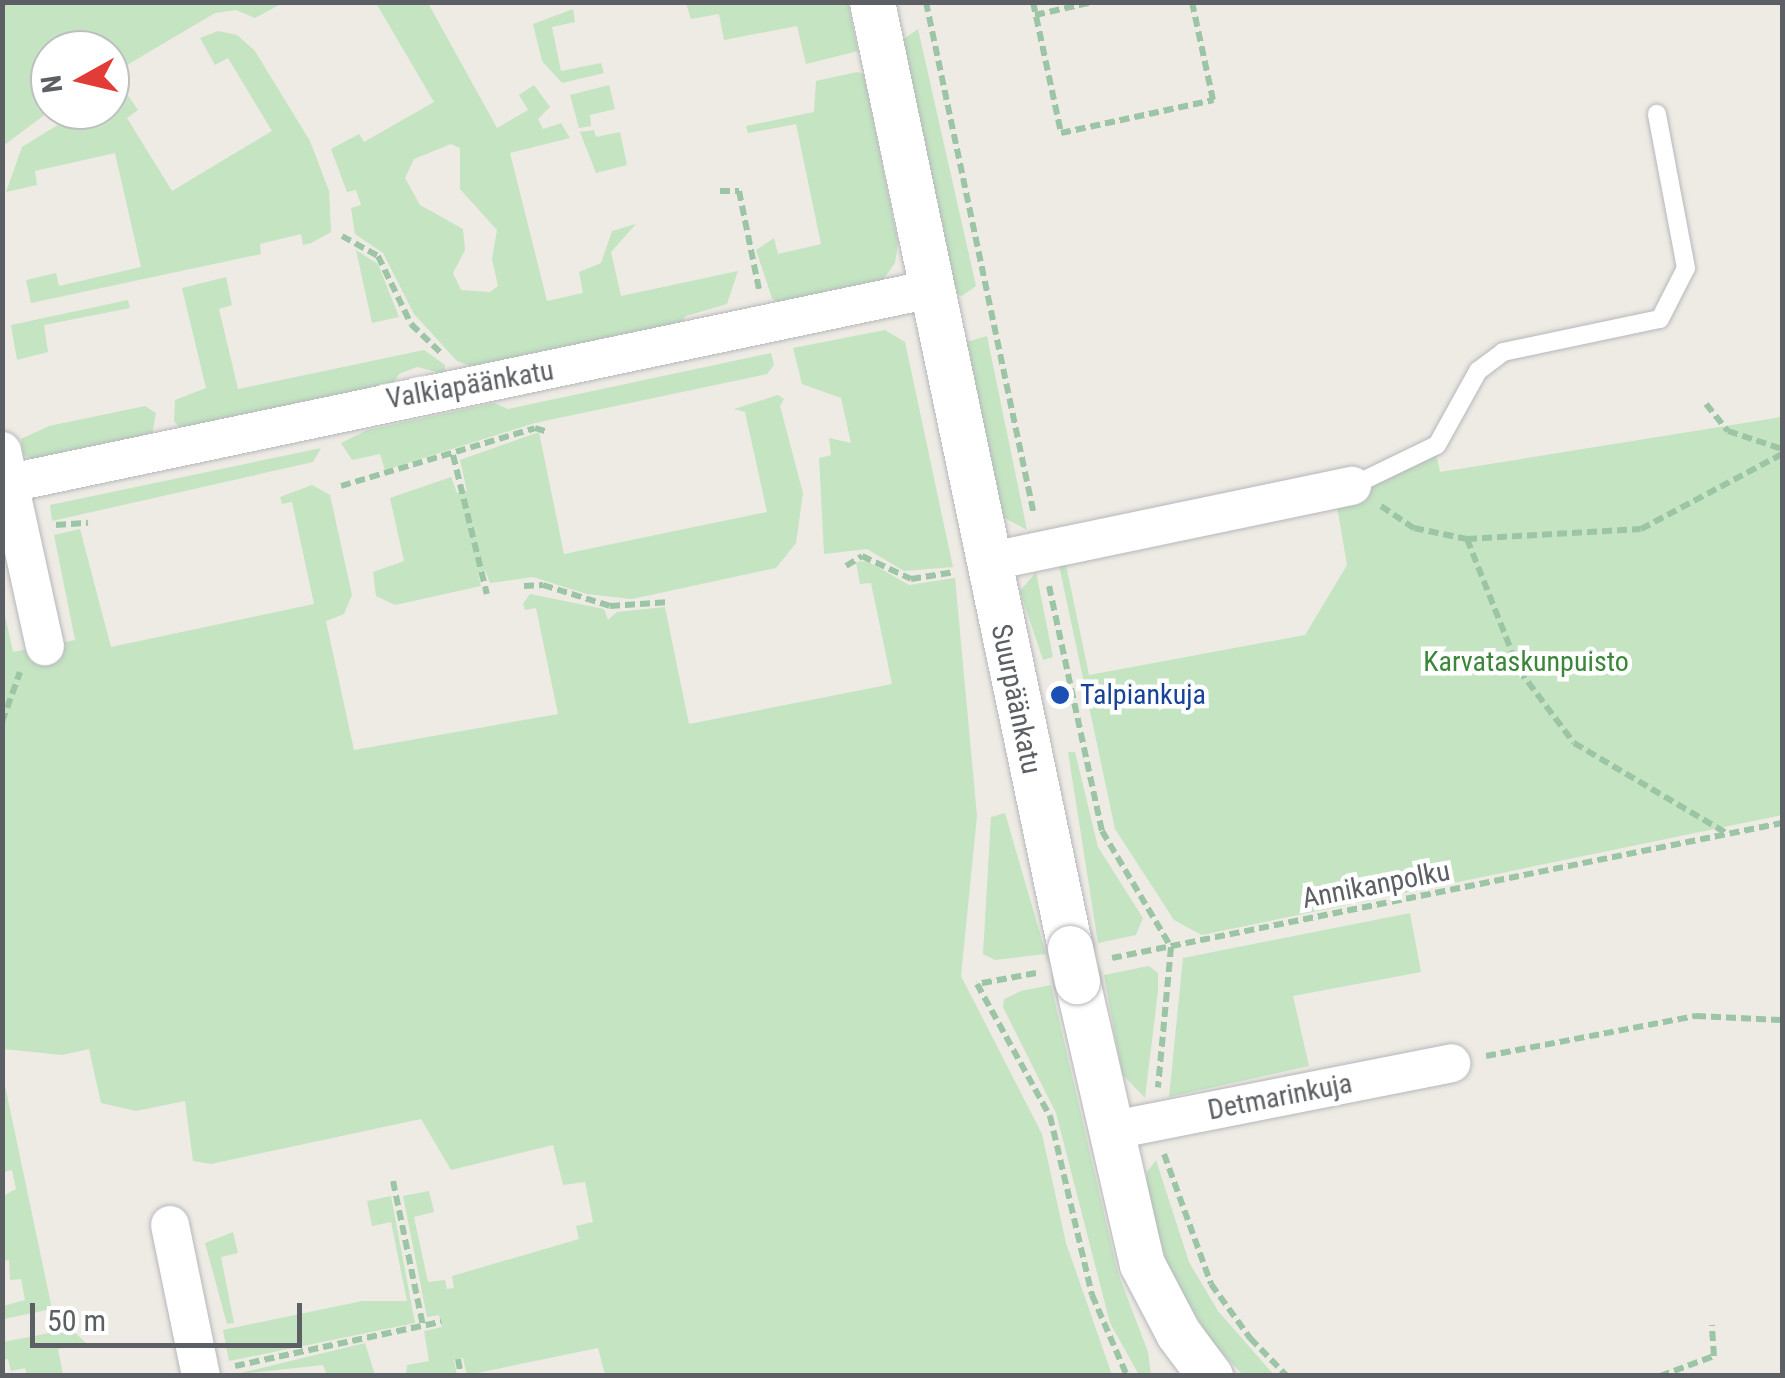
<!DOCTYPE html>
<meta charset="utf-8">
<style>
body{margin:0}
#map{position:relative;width:1785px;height:1378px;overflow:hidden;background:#eeebe4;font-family:"Roboto Condensed",sans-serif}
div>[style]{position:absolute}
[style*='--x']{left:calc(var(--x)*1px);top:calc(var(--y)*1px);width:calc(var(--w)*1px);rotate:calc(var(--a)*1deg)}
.green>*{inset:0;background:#c4e4c2}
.path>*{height:6px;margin-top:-3px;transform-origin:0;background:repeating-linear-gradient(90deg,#9cc5a5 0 10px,transparent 0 15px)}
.roads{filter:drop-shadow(0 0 2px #b5b7bb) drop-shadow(0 0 2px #b5b7bb)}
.service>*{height:18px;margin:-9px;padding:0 9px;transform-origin:9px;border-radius:9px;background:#fff}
.minor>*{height:38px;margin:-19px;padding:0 19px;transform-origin:19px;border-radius:19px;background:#fff}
.tertiary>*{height:45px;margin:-22.5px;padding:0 22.5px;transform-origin:22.5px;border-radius:22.5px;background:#fff}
.bridges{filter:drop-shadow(0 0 2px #b5b7bb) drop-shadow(0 0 2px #b5b7bb)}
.tertiary-bridge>*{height:45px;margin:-22.5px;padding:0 22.5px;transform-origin:22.5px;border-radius:22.5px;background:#fff}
.dots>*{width:28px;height:28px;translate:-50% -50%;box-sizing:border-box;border:5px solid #fff;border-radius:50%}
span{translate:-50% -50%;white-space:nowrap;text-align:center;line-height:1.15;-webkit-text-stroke:9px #fff;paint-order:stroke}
.street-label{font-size:28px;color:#5c6064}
.park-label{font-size:28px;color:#3a863a}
.transit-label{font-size:28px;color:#164399}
.left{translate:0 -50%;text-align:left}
.frame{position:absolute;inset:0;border:5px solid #5c6064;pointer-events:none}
.north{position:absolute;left:30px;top:30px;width:100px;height:100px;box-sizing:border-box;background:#fff;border:2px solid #bebfc1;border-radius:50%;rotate:262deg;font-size:28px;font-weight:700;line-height:40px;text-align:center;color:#5c6064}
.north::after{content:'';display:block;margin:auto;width:35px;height:45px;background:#e13c37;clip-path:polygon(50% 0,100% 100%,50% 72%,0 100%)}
.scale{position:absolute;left:30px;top:1303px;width:272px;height:45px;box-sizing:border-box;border:5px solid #5c6064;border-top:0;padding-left:12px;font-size:30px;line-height:35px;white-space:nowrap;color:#5c6064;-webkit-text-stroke:8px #fff;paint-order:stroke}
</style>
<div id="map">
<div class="green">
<div style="clip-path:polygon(3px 2px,280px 2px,281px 4px,255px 18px,236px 10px,215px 13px,110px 75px,110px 50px,50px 50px,51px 110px,3px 146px)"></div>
<div style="clip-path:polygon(evenodd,376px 3px,428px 3px,497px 128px,528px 110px,519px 95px,534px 85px,550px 107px,538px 119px,543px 129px,561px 123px,570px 138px,510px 153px,547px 301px,583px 293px,579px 272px,601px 263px,612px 231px,636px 224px,611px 252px,621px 296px,738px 271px,727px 304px,686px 316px,676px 329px,476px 368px,457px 361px,414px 314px,383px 253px,355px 234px,351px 208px,361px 205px,356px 190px,347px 192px,331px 149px,359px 134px,364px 142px,434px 102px,376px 3px,451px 144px,460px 148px,460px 189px,497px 230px,492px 259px,498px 286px,490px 292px,461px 290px,453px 273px,465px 250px,463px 229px,420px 205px,405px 178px,414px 159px,451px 144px)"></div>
<div style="clip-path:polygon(686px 3px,848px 3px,858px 51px,806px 64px,797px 26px,724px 40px,719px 14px,691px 19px)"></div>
<div style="clip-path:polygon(573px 9px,575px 22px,552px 27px,561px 71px,601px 63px,604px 73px,562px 83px,542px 61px,533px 24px)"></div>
<div style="clip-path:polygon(918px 29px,976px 286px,962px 296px,954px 293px,901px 41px)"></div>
<div style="clip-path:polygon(218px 31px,237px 35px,255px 51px,310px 141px,329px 191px,331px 232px,311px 243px,303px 245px,301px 234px,260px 244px,261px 254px,31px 303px,26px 280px,56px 273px,59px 286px,141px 267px,115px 153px,35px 171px,37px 185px,6px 192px,22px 147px,82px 110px,110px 110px,110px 93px,122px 87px,138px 110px,127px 118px,172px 191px,272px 131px,228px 58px,215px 65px,200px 38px)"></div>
<div style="clip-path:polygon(857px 72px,864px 74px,898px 243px,895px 263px,879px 285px,787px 310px,772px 298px,756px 250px,774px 238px,778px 254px,821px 244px,796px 124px,748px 133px,746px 126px,814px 112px,816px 81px)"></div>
<div style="clip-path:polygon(609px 85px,615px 109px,590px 115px,591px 126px,579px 128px,570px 95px)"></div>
<div style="clip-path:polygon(594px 130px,596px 137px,620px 132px,627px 165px,596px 173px,580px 132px)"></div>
<div style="clip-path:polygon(356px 250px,378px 264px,399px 317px,372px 323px)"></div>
<div style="clip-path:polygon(226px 277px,232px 305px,219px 309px,238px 389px,424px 350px,445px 365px,445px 374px,417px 367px,399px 374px,392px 386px,182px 431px,174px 421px,175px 400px,206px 388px,182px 288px)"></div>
<div style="clip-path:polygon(128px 300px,130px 308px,44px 325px,48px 352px,17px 360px,11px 325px)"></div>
<div style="clip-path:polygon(885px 330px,905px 342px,953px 567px,904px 571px,867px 549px,824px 554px,819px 458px,831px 455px,829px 438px,851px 443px,841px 398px,802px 384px,793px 348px)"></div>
<div style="clip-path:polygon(987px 336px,1027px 530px,1001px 516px,963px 343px)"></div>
<div style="clip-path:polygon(771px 353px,774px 365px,767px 374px,535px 423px,385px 470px,380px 454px,352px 460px,341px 443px,367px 430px,494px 403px,508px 409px)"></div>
<div style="clip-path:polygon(778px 395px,784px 399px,780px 406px,803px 493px,796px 543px,776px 568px,632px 599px,587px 594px,533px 577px,490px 583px,485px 570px,478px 572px,481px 586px,395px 605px,376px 596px,373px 572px,404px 561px,390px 498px,451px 477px,457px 493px,467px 491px,460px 460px,539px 432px,564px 554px,767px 512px,745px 412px,734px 409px)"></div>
<div style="clip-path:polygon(145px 406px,156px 413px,152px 435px,37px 461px,23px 455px,21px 439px,49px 426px)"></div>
<div style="clip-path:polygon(1782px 417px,1782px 815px,1221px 931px,1202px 935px,1174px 920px,1115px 829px,1059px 565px,1066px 565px,1089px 675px,1305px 635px,1347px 565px,1337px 506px,1352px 486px,1436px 453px,1440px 472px)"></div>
<div style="clip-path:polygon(321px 448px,313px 462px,52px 521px,50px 505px)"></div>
<div style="clip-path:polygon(312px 485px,330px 495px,352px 595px,344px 614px,326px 621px,354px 750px,558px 714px,536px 608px,525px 610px,523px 604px,530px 594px,604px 609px,608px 620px,617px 612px,665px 607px,689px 724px,892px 684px,871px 583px,860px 584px,856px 562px,867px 561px,909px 585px,955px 578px,977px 816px,961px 976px,1042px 1134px,1066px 1243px,1112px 1375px,605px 1375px,598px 1348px,467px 1375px,463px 1358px,454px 1360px,457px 1375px,406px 1375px,407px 1365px,429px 1361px,424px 1331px,442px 1327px,439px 1315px,427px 1317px,403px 1196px,429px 1191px,434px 1212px,414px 1217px,428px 1282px,445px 1280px,447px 1289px,454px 1288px,452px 1276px,579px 1239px,576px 1226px,593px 1222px,585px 1182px,563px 1185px,553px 1145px,451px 1170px,421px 1119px,211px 1164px,193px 1161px,185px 1101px,136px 1111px,101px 1103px,89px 1049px,62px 1055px,3px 1049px,2px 602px,13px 652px,75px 640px,54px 535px,80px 529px,111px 647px,314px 604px,292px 502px,282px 504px,280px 497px)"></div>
<div style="clip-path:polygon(1036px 572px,1053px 657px,1043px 660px,1020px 591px)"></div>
<div style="clip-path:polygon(1068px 752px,1075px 752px,1098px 847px,1143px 918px,1136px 935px,1098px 943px)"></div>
<div style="clip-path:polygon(1005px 813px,1046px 954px,995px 960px,983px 954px,991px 817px)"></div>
<div style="clip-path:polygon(1410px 913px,1421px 972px,1293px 996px,1309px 1066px,1169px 1097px,1183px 958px)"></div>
<div style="clip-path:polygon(1149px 966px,1158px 973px,1158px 991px,1145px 1098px,1122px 1074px,1104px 975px)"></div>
<div style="clip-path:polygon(1051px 985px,1118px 1273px,1148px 1352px,1151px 1375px,1139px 1375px,1110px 1323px,1056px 1113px,1003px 1007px,1004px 999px,1021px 991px)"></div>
<div style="clip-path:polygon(3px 1076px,52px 1309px,3px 1319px,3px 1306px,25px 1300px,21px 1279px,10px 1280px,9px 1260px,3px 1261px,3px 1196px,16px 1189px,12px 1170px,3px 1172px)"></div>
<div style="clip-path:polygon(1156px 1160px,1189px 1262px,1218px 1311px,1274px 1375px,1243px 1375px,1211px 1341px,1170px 1271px,1145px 1198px,1147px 1172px)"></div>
<div style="clip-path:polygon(391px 1196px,415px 1323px,229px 1361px,223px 1330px,362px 1301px,407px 1301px,391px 1222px,372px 1226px,367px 1201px)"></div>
<div style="clip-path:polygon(233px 1232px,238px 1253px,221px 1257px,234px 1323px,227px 1324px,205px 1243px)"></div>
<div style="clip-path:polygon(71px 1329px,86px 1343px,58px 1349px,63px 1375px,27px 1375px,25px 1368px,11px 1371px,8px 1359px,3px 1360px,3px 1342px)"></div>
<div style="clip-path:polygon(365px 1343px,375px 1375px,327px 1375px,323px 1365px,232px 1375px)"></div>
</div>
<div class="path">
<div style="--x:926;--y:2;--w:524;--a:78.11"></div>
<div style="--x:1033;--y:2;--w:134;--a:77.9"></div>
<div style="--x:1061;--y:133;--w:156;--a:-12.2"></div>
<div style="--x:1213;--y:100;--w:100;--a:-102.1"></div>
<div style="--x:1035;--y:15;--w:59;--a:-12.6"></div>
<div style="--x:720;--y:191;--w:19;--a:0"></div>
<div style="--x:739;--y:191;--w:100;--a:78.5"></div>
<div style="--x:342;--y:236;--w:41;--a:29.1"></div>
<div style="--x:378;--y:256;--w:76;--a:64.1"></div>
<div style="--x:411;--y:324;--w:43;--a:44.1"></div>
<div style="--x:1706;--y:404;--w:35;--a:51"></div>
<div style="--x:1728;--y:431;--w:57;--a:18.4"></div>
<div style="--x:453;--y:455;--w:143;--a:76.3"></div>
<div style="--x:341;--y:486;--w:202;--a:-16.6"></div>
<div style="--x:535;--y:428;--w:14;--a:17"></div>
<div style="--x:1381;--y:506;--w:40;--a:34"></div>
<div style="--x:1414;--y:528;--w:54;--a:11.7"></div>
<div style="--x:1467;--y:539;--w:174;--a:-3.3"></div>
<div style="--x:1641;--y:529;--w:160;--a:-28"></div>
<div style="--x:56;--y:525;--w:32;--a:-4"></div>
<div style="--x:1467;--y:539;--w:141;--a:68.3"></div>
<div style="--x:1519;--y:670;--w:91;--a:53"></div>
<div style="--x:1574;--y:743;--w:179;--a:30.6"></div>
<div style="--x:846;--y:566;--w:19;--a:-32"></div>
<div style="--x:862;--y:556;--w:54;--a:25.1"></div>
<div style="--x:911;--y:579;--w:44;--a:-9.2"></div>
<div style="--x:524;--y:586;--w:19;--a:-3"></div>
<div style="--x:543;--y:585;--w:70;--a:17.4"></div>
<div style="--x:610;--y:606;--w:60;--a:-3.8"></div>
<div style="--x:1049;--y:586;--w:251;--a:77.8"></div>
<div style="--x:1102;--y:831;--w:135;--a:59.3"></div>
<div style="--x:1171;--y:947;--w:141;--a:95.3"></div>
<div style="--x:2;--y:722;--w:53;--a:-70.2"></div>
<div style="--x:1112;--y:958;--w:683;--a:-11.39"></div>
<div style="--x:1036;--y:973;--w:60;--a:169.4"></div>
<div style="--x:977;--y:984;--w:151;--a:61.1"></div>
<div style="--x:1050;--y:1116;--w:184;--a:76.8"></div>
<div style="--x:1092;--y:1295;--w:88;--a:66.6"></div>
<div style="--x:1486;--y:1056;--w:214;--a:-10.8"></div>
<div style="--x:1696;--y:1016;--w:86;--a:2.7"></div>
<div style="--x:1164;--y:1154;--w:138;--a:70.1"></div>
<div style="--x:1211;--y:1284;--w:67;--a:54.2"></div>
<div style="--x:1250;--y:1338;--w:53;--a:45.8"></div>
<div style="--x:393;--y:1181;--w:148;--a:78.3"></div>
<div style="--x:458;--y:1359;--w:17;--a:80"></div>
<div style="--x:235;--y:1366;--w:211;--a:-12.1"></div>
<div style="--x:1660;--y:1376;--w:58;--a:-20.3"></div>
<div style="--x:1714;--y:1356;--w:31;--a:-94"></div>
</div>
<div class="roads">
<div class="service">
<div style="--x:1352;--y:486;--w:94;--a:-25.8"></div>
<div style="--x:1437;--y:445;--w:85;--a:-61"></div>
<div style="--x:1478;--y:371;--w:31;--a:-37"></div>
<div style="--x:1503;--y:352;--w:160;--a:-11.9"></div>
<div style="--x:1660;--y:319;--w:57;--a:-63"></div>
<div style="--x:1686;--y:268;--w:157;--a:-100.7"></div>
</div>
<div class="minor">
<div style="--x:2;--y:451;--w:200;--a:77.6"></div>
<div style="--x:10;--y:483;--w:941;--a:-11.89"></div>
<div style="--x:987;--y:562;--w:373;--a:-11.8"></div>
<div style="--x:1109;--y:1131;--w:349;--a:-11.2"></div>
<div style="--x:170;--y:1225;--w:154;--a:78.4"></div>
</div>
<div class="tertiary">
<div style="--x:872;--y:2;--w:966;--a:78.18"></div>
<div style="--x:1077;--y:981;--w:290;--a:77.1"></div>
<div style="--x:1142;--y:1264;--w:78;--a:62.4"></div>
<div style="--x:1178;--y:1333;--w:54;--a:53.3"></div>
</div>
</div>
<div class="bridges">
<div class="tertiary-bridge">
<div style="--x:1070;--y:948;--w:34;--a:78"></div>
</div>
</div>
<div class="dots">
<div style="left:1060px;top:695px;background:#1a4fb4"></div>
</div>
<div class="street-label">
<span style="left:470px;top:385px;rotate:-10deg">Valkiapäänkatu</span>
<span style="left:1016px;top:699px;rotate:78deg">Suurpäänkatu</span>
<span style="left:1376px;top:885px;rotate:-11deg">Annikanpolku</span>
<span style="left:1280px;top:1097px;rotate:-11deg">Detmarinkuja</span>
</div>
<div class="park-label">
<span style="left:1526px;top:662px">Karvataskunpuisto</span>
</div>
<div class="transit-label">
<span class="left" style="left:1080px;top:695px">Talpiankuja</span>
</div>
<div class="frame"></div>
<div class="north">N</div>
<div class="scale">50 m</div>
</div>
